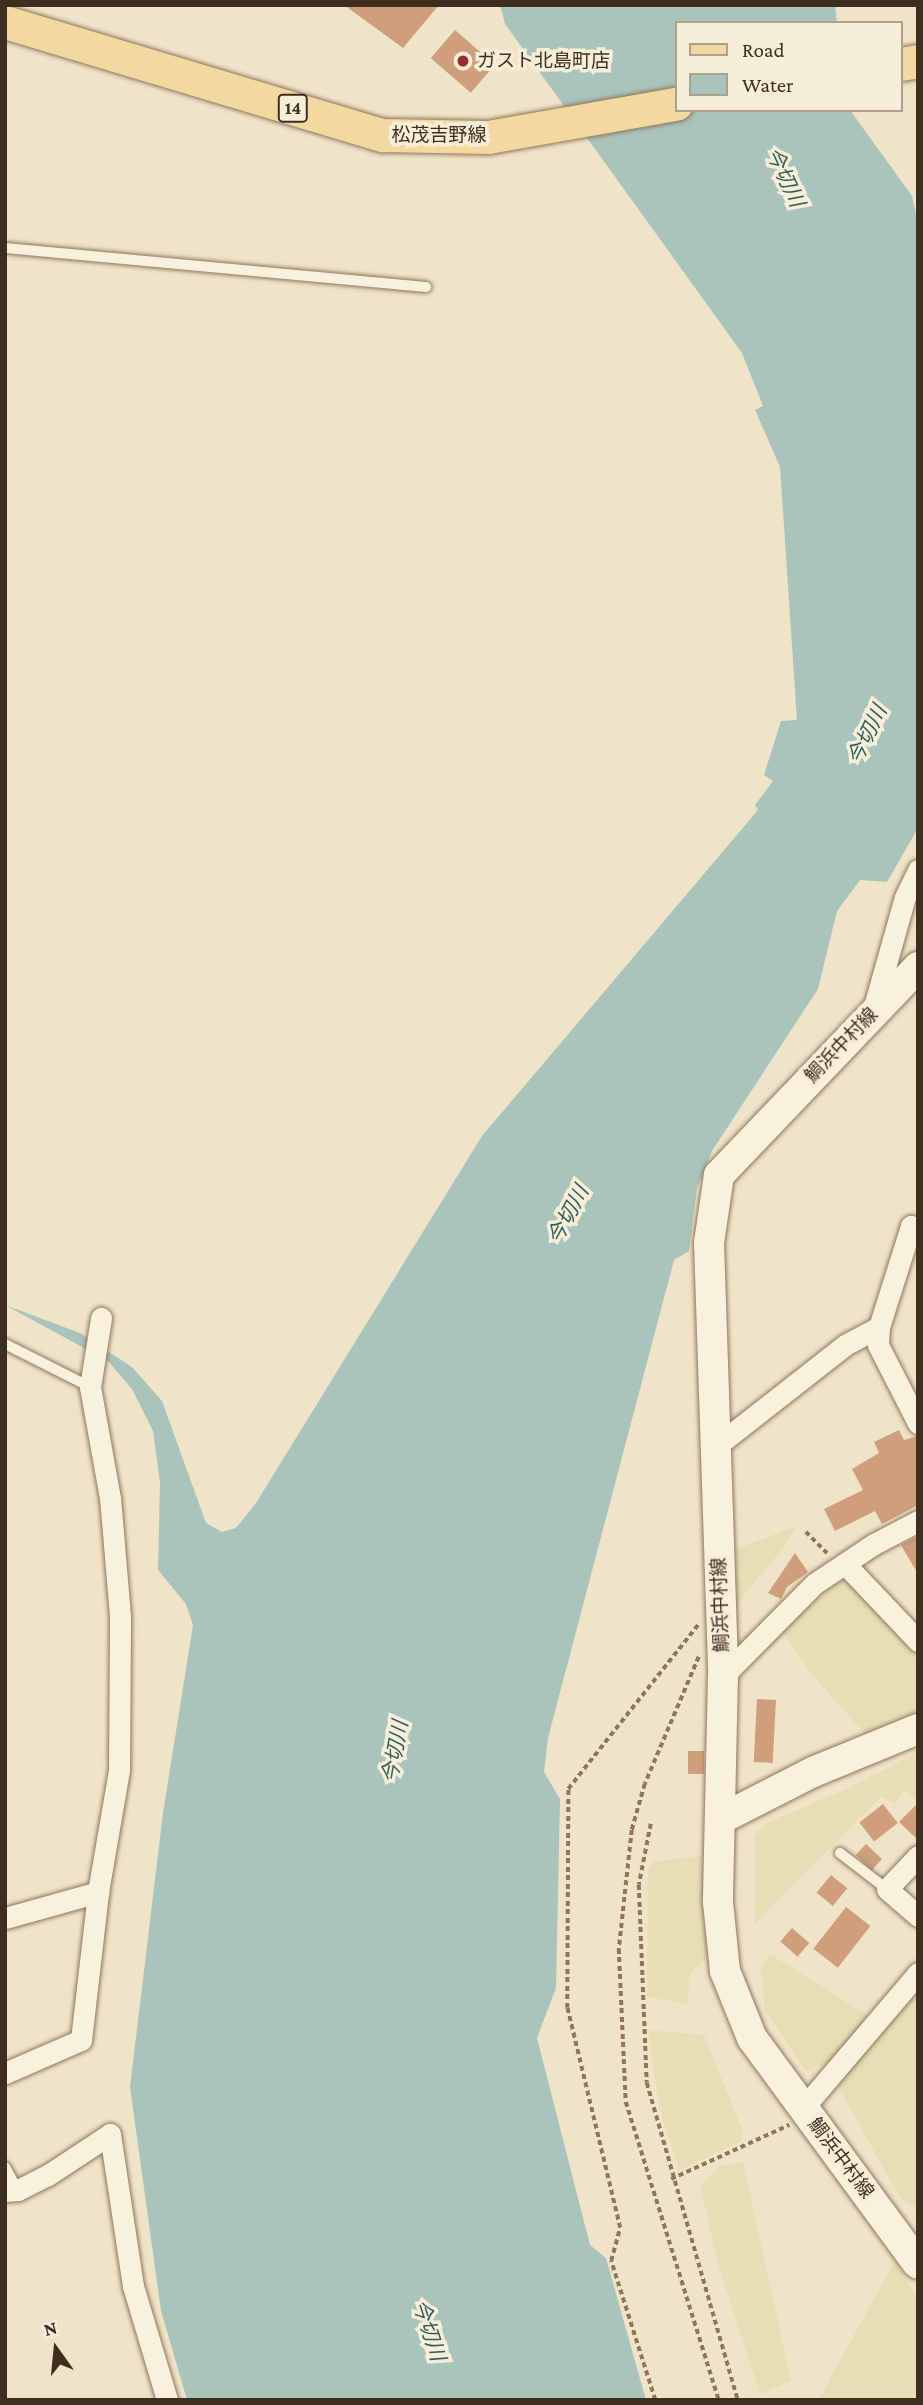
<!DOCTYPE html>
<meta charset="utf-8">
<style>
body{margin:0}
#map{position:relative;width:923px;height:2405px;overflow:hidden;background:#f0e4c8;font-family:"Crimson Pro","Noto Sans JP",serif}
div>[style]{position:absolute}
[style*='--x']{left:calc(var(--x)*1px);top:calc(var(--y)*1px);width:calc(var(--w)*1px);rotate:calc(var(--a)*1deg)}
.farmland>*{inset:0;background:#e6deb5}
.water>*{inset:0;background:#a9c4bc}
.building>*{inset:0;background:#cf9f7d;transform-origin:0 0}
.path>*{height:3.5px;margin-top:-1.75px;transform-origin:0;background:repeating-linear-gradient(90deg,#8d765c 0 5px,transparent 0 8.5px)}
.roads{filter:drop-shadow(0 0 2px #8d765c) drop-shadow(0 0 2px #8d765c)}
.lane>*{height:10px;margin:-5px;padding:0 5px;transform-origin:5px;border-radius:5px;background:#faf1dc}
.street>*{height:21px;margin:-10.5px;padding:0 10.5px;transform-origin:10.5px;border-radius:10.5px;background:#faf1dc}
.secondary>*{height:30px;margin:-15px;padding:0 15px;transform-origin:15px;border-radius:15px;background:#faf1dc}
.primary>*{height:33px;margin:-16.5px;padding:0 16.5px;transform-origin:16.5px;border-radius:16.5px;background:#f3d9a0}
.dots>*{width:19px;height:19px;translate:-50% -50%;box-sizing:border-box;border:4px solid #f7eed8;border-radius:50%}
span{translate:-50% -50%;white-space:nowrap;text-align:center;line-height:1.15;-webkit-text-stroke:7px #f7eed8;paint-order:stroke}
.shield-label span{padding:2px 5px;background:#f7eed8;border:2px solid;border-radius:5px;-webkit-text-stroke-width:0}
.shield-label{font-size:18px;color:#3d2e20;font-weight:700}
.poi-label{font-size:19px;color:#3d2e20}
.left{translate:0 -50%;text-align:left}
.street-label{font-size:19px;color:#3d2e20}
.water-label{font-size:21px;color:#2f5d5a;font-style:italic}
.frame{position:absolute;inset:0;border:7px solid #3d2e20;pointer-events:none}
.legend{position:absolute;left:675px;top:21px;width:228px;height:91px;box-sizing:border-box;background:#f7eed8;border:2px solid #ada18e;margin:0;padding:9px 12px;list-style:none;font-size:21px;color:#3d2e20}
.legend li{display:flex;align-items:center;gap:14px;height:35px}
.legend b{width:35px;border:2px solid #ada18e}
.north{position:absolute;left:21px;top:2314px;width:70px;height:70px;-webkit-text-stroke:5px #f7eed8;paint-order:stroke;rotate:345deg;font-size:19px;font-weight:700;line-height:28px;text-align:center;color:#3d2e20}
.north::after{content:'';display:block;margin:auto;width:24px;height:32px;background:#3d2e20;clip-path:polygon(50% 0,100% 100%,50% 72%,0 100%)}
</style>
<div id="map">
<div class="farmland">
<div style="clip-path:polygon(796px 1526px,784px 1547px,735px 1606px,737px 1549px)"></div>
<div style="clip-path:polygon(845px 1578px,918px 1658px,918px 1711px,866px 1735px,811px 1673px,779px 1627px)"></div>
<div style="clip-path:polygon(918px 1752px,918px 1801px,905px 1791px,894px 1804px,882px 1796px,755px 1924px,754px 1836px,766px 1823px,847px 1789px)"></div>
<div style="clip-path:polygon(708px 1855px,707px 1958px,690px 1974px,688px 2004px,647px 1997px,648px 1870px,652px 1862px)"></div>
<div style="clip-path:polygon(770px 1954px,869px 2016px,833px 2061px,806px 2071px,765px 2010px,761px 1966px)"></div>
<div style="clip-path:polygon(918px 1983px,918px 2209px,900px 2198px,838px 2086px)"></div>
<div style="clip-path:polygon(648px 2030px,704px 2035px,743px 2132px,740px 2142px,679px 2170px,659px 2107px)"></div>
<div style="clip-path:polygon(743px 2162px,791px 2381px,760px 2394px,719px 2267px,700px 2186px,721px 2166px)"></div>
<div style="clip-path:polygon(895px 2261px,918px 2300px,918px 2400px,818px 2400px)"></div>
</div>
<div class="water">
<div style="clip-path:polygon(500px 5px,835px 5px,837px 23px,676px 23px,676px 110px,850px 110px,912px 196px,918px 223px,918px 828px,887px 882px,860px 880px,837px 911px,818px 989px,712px 1151px,697px 1188px,689px 1251px,674px 1260px,548px 1738px,544px 1772px,560px 1799px,556px 1988px,537px 2038px,590px 2245px,606px 2258px,646px 2400px,187px 2400px,161px 2311px,130px 2087px,163px 1813px,193px 1625px,186px 1604px,158px 1570px,160px 1482px,153px 1431px,132px 1389px,108px 1361px,5px 1305px,80px 1333px,132px 1367px,162px 1401px,206px 1523px,222px 1532px,236px 1528px,256px 1503px,482px 1136px,758px 810px,755px 805px,773px 781px,764px 775px,781px 721px,797px 720px,780px 467px,755px 410px,763px 406px,742px 353px,505px 24px)"></div>
</div>
<div class="building">
<div style="clip-path:polygon(344px 5px,439px 5px,403px 48px)"></div>
<div style="left:455px;top:30px;width:53px;height:37px;rotate:41deg"></div>
<div style="clip-path:polygon(899px 1430px,904px 1440px,918px 1436px,918px 1505px,882px 1524px,875px 1511px,835px 1531px,824px 1509px,863px 1490px,852px 1469px,879px 1453px,874px 1442px)"></div>
<div style="clip-path:polygon(918px 1536px,918px 1574px,901px 1545px)"></div>
<div style="clip-path:polygon(795px 1553px,808px 1572px,787px 1587px,781px 1599px,768px 1593px)"></div>
<div style="left:757px;top:1699px;width:19px;height:63px;rotate:3deg"></div>
<div style="left:688px;top:1751px;width:16px;height:23px"></div>
<div style="clip-path:polygon(918px 1803px,918px 1840px,899px 1822px)"></div>
<div style="left:883px;top:1804px;width:24px;height:30px;rotate:52deg"></div>
<div style="left:866px;top:1844px;width:22px;height:15px;rotate:43deg"></div>
<div style="left:831px;top:1875px;width:21px;height:23px;rotate:39deg"></div>
<div style="left:846px;top:1907px;width:31px;height:53px;rotate:38deg"></div>
<div style="left:792px;top:1928px;width:23px;height:18px;rotate:41deg"></div>
</div>
<div class="path">
<div style="--x:806;--y:1532;--w:30;--a:45"></div>
<div style="--x:699;--y:1657;--w:138;--a:113"></div>
<div style="--x:645;--y:1784;--w:48;--a:105.8"></div>
<div style="--x:632;--y:1830;--w:120;--a:96.2"></div>
<div style="--x:619;--y:1949;--w:153;--a:87.4"></div>
<div style="--x:626;--y:2102;--w:312;--a:72.7"></div>
<div style="--x:651;--y:1824;--w:62;--a:101.1"></div>
<div style="--x:639;--y:1885;--w:198;--a:87.7"></div>
<div style="--x:647;--y:2083;--w:330;--a:74"></div>
<div style="--x:671;--y:2179;--w:130;--a:-24.6"></div>
<div style="--x:655;--y:2400;--w:146;--a:-107.6"></div>
<div style="--x:611;--y:2261;--w:34;--a:-75"></div>
<div style="--x:620;--y:2228;--w:226;--a:-103.5"></div>
<div style="--x:567;--y:2008;--w:219;--a:-89.7"></div>
<div style="--x:568;--y:1789;--w:209;--a:-51.6"></div>
</div>
<div class="roads">
<div class="lane">
<div style="--x:5;--y:248;--w:423;--a:5.3"></div>
<div style="--x:5;--y:1344;--w:95;--a:26.8"></div>
<div style="--x:840;--y:1853;--w:59;--a:37.5"></div>
<div style="--x:5;--y:2167;--w:26;--a:61"></div>
</div>
<div class="street">
<div style="--x:873;--y:1010;--w:117;--a:-74.2"></div>
<div style="--x:905;--y:897;--w:30;--a:-64"></div>
<div style="--x:879;--y:1327;--w:106;--a:-72.4"></div>
<div style="--x:911;--y:1226;--w:7;--a:16"></div>
<div style="--x:715;--y:1447;--w:165;--a:-38.1"></div>
<div style="--x:845;--y:1345;--w:38;--a:-28"></div>
<div style="--x:879;--y:1327;--w:18;--a:93"></div>
<div style="--x:878;--y:1345;--w:88;--a:62.9"></div>
<div style="--x:846;--y:1565;--w:105;--a:46.5"></div>
<div style="--x:723;--y:1676;--w:129;--a:-45.3"></div>
<div style="--x:814;--y:1584;--w:72;--a:-33.7"></div>
<div style="--x:874;--y:1544;--w:50;--a:-27.6"></div>
<div style="--x:918;--y:1856;--w:45;--a:133.2"></div>
<div style="--x:887;--y:1889;--w:41;--a:41.1"></div>
<div style="--x:5;--y:1918;--w:97;--a:-15.6"></div>
<div style="--x:5;--y:2073;--w:83;--a:-23.5"></div>
<div style="--x:81;--y:2040;--w:149;--a:-83.4"></div>
<div style="--x:98;--y:1892;--w:124;--a:-80.2"></div>
<div style="--x:119;--y:1770;--w:154;--a:-89.6"></div>
<div style="--x:120;--y:1616;--w:118;--a:-94.8"></div>
<div style="--x:110;--y:1498;--w:113;--a:-100.2"></div>
<div style="--x:90;--y:1387;--w:70;--a:-80.9"></div>
<div style="--x:804;--y:2107;--w:176;--a:-49.6"></div>
<div style="--x:5;--y:2191;--w:13;--a:-4"></div>
<div style="--x:18;--y:2190;--w:34;--a:-27"></div>
<div style="--x:48;--y:2175;--w:74;--a:-33.5"></div>
<div style="--x:110;--y:2134;--w:154;--a:81.4"></div>
<div style="--x:133;--y:2286;--w:119;--a:73.4"></div>
</div>
<div class="secondary">
<div style="--x:918;--y:967;--w:288;--a:133.7"></div>
<div style="--x:719;--y:1175;--w:69;--a:98.4"></div>
<div style="--x:709;--y:1243;--w:433;--a:88.1"></div>
<div style="--x:723;--y:1676;--w:226;--a:91.3"></div>
<div style="--x:718;--y:1902;--w:69;--a:84.2"></div>
<div style="--x:725;--y:1971;--w:72;--a:68.1"></div>
<div style="--x:752;--y:2038;--w:280;--a:53.7"></div>
<div style="--x:721;--y:1819;--w:103;--a:-27.1"></div>
<div style="--x:813;--y:1772;--w:113;--a:-22.3"></div>
</div>
<div class="primary">
<div style="--x:5;--y:22;--w:394;--a:16.7"></div>
<div style="--x:382;--y:135;--w:106;--a:1.1"></div>
<div style="--x:488;--y:137;--w:191;--a:-10"></div>
<div style="--x:900;--y:64;--w:18;--a:-9"></div>
</div>
</div>
<div class="dots">
<div style="left:463px;top:61px;background:#9e2a2b"></div>
</div>
<div class="shield-label">
<span style="left:293px;top:108px">14</span>
</div>
<div class="poi-label">
<span class="left" style="left:477px;top:61px">ガスト北島町店</span>
</div>
<div class="street-label">
<span style="left:439px;top:135px">松茂吉野線</span>
<span style="left:841px;top:1045px;rotate:-46deg">鯛浜中村線</span>
<span style="left:720px;top:1605px;rotate:-92deg">鯛浜中村線</span>
<span style="left:841px;top:2158px;rotate:53deg">鯛浜中村線</span>
</div>
<div class="water-label">
<span style="left:785px;top:177px;rotate:65deg">今切川</span>
<span style="left:867px;top:735px;rotate:-64deg">今切川</span>
<span style="left:568px;top:1215px;rotate:-62deg">今切川</span>
<span style="left:395px;top:1752px;rotate:-80deg">今切川</span>
<span style="left:429px;top:2330px;rotate:72deg">今切川</span>
</div>
<div class="frame"></div>
<ul class="legend">
<li><b style="height:9px;background:#f3d9a0"></b>Road</li>
<li><b style="height:19px;background:#a9c4bc"></b>Water</li>
</ul>
<div class="north">N</div>
</div>
